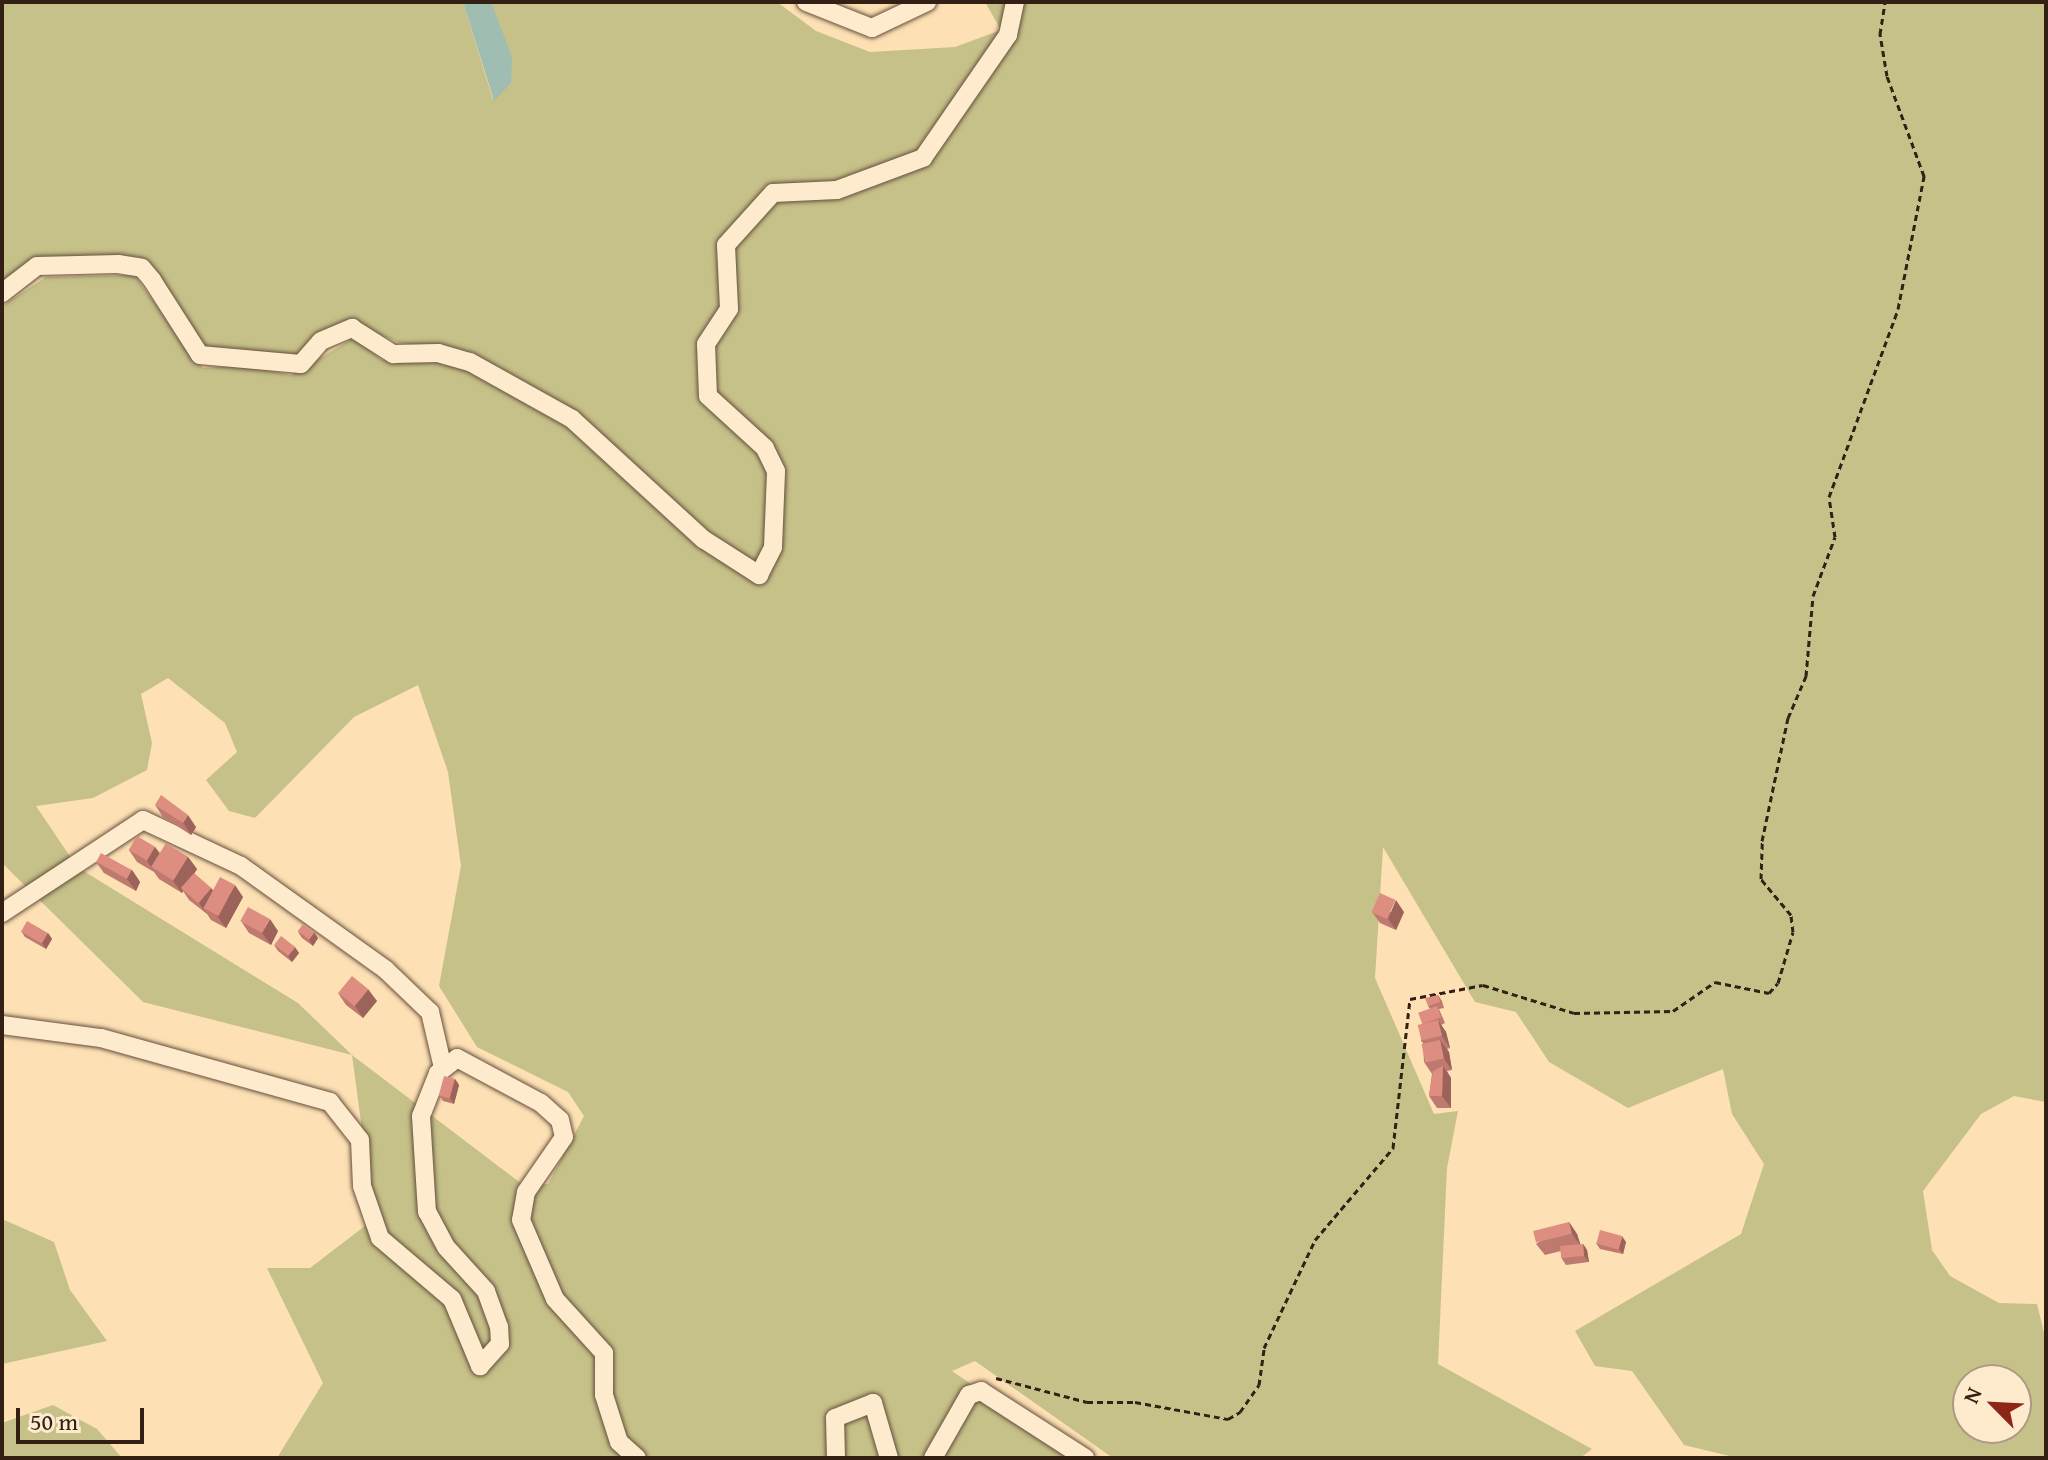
<!DOCTYPE html>
<style>
body{margin:0}
#map{position:relative;width:2048px;height:1460px;overflow:hidden;background:#fde0b4;font-family:"Gentium Book Plus",serif}
div>[style]{position:absolute}
[style*='--x']{left:calc(var(--x)*1px);top:calc(var(--y)*1px);width:calc(var(--w)*1px);rotate:calc(var(--a)*1deg)}
.green>*{inset:0;background:#c5c189}
.water>*{inset:0;background:#9fbdb0}
.path>*{height:3px;margin-top:-1.5px;transform-origin:0;background:repeating-linear-gradient(90deg,#331f14 0 6px,transparent 0 10px)}
.roads{filter:drop-shadow(0 0 2px #664f3c) drop-shadow(0 0 2px #664f3c)}
.minor>*{height:18px;margin:-9px;padding:0 9px;transform-origin:9px;border-radius:9px;background:#feebce}
.wall>*{inset:0;background:#be7a6f}
.shaded-wall>*{inset:0;background:#9b635a}
.building>*{inset:0;background:#dd8e81;transform-origin:0 0}
span{translate:-50% -50%;white-space:nowrap;text-align:center;line-height:1.15;-webkit-text-stroke:6px #feebce;paint-order:stroke}
.frame{position:absolute;inset:0;border:4px solid #331f14;pointer-events:none}
.north{position:absolute;left:1952px;top:1364px;width:80px;height:80px;box-sizing:border-box;background:#feebce;border:2px solid #ad9984;border-radius:50%;rotate:294deg;font-size:22px;font-weight:700;line-height:32px;text-align:center;color:#331f14}
.north::after{content:'';display:block;margin:auto;width:28px;height:36px;background:#8f2418;clip-path:polygon(50% 0,100% 100%,50% 72%,0 100%)}
.scale{position:absolute;left:16px;top:1408px;width:128px;height:36px;box-sizing:border-box;border:4px solid #331f14;border-top:0;padding-left:10px;font-size:24px;line-height:28px;white-space:nowrap;color:#331f14;-webkit-text-stroke:6px #feebce;paint-order:stroke}
</style>
<div id="map">
<div class="green">
<div style="clip-path:polygon(evenodd,2px 2px,463px 2px,493px 100px,491px 2px,777px 2px,816px 31px,870px 52px,955px 47px,1001px 30px,985px 2px,2046px 2px,2046px 1102px,2014px 1096px,1981px 1114px,1923px 1191px,1932px 1250px,1950px 1276px,1999px 1303px,2037px 1304px,2046px 1341px,2046px 1458px,1738px 1458px,1684px 1445px,1632px 1371px,1595px 1366px,1575px 1331px,1741px 1234px,1764px 1164px,1732px 1114px,1723px 1069px,1628px 1108px,1549px 1062px,1516px 1012px,1475px 1002px,1383px 847px,1375px 978px,1434px 1114px,1458px 1111px,1447px 1168px,1438px 1364px,1592px 1449px,1580px 1458px,1113px 1458px,975px 1361px,952px 1371px,1078px 1458px,277px 1458px,323px 1383px,267px 1268px,310px 1268px,374px 1219px,352px 1055px,143px 1002px,2px 863px,2px 306px,46px 277px,134px 275px,203px 368px,243px 365px,291px 375px,354px 338px,382px 360px,456px 363px,582px 420px,462px 350px,400px 343px,347px 321px,302px 358px,203px 347px,143px 263px,32px 262px,2px 282px,2px 2px,168px 678px,225px 723px,237px 752px,206px 780px,229px 811px,255px 818px,354px 717px,418px 685px,448px 772px,461px 866px,439px 986px,477px 1047px,568px 1092px,584px 1116px,548px 1184px,522px 1184px,352px 1055px,298px 1003px,77px 867px,36px 806px,93px 798px,147px 770px,152px 743px,141px 694px,168px 678px,2px 2px,1968px 1380px,2016px 1380px,2016px 1428px,1968px 1428px,1968px 1380px)"></div>
<div style="clip-path:polygon(2px 1219px,54px 1242px,70px 1290px,107px 1341px,2px 1364px)"></div>
<div style="clip-path:polygon(53px 1405px,97px 1429px,122px 1458px,2px 1458px,2px 1423px)"></div>
</div>
<div class="water">
<div style="clip-path:polygon(463px 2px,491px 2px,512px 57px,511px 83px,494px 101px)"></div>
</div>
<div class="path">
<div style="--x:996;--y:1378;--w:94;--a:14.8"></div>
<div style="--x:1087;--y:1402;--w:48;--a:0"></div>
<div style="--x:1135;--y:1402;--w:95;--a:10.4"></div>
<div style="--x:1228;--y:1419;--w:14;--a:-30"></div>
<div style="--x:1240;--y:1412;--w:33;--a:-55"></div>
<div style="--x:1259;--y:1385;--w:37;--a:-82"></div>
<div style="--x:1264;--y:1348;--w:119;--a:-64.7"></div>
<div style="--x:1315;--y:1240;--w:121;--a:-49.7"></div>
<div style="--x:1393;--y:1148;--w:150;--a:-83.5"></div>
<div style="--x:1410;--y:999;--w:74;--a:-10.9"></div>
<div style="--x:1483;--y:985;--w:95;--a:17.1"></div>
<div style="--x:1574;--y:1013;--w:99;--a:-1.2"></div>
<div style="--x:1673;--y:1011;--w:51;--a:-34.6"></div>
<div style="--x:1715;--y:982;--w:55;--a:11.5"></div>
<div style="--x:1769;--y:993;--w:13;--a:-48"></div>
<div style="--x:1778;--y:983;--w:53;--a:-73.6"></div>
<div style="--x:1793;--y:932;--w:17;--a:-97"></div>
<div style="--x:1791;--y:915;--w:47;--a:-129.8"></div>
<div style="--x:1761;--y:879;--w:38;--a:-88"></div>
<div style="--x:1762;--y:841;--w:126;--a:-78.1"></div>
<div style="--x:1788;--y:718;--w:46;--a:-66.8"></div>
<div style="--x:1806;--y:676;--w:80;--a:-85"></div>
<div style="--x:1813;--y:596;--w:63;--a:-69.6"></div>
<div style="--x:1835;--y:537;--w:40;--a:-98.5"></div>
<div style="--x:1829;--y:497;--w:200;--a:-69.8"></div>
<div style="--x:1898;--y:309;--w:136;--a:-78.9"></div>
<div style="--x:1924;--y:176;--w:107;--a:-110.3"></div>
<div style="--x:1887;--y:76;--w:43;--a:-99.5"></div>
<div style="--x:1880;--y:34;--w:32;--a:-81"></div>
</div>
<div class="roads">
<div class="minor">
<div style="--x:806;--y:2;--w:71;--a:21.5"></div>
<div style="--x:872;--y:28;--w:61;--a:-25.3"></div>
<div style="--x:2;--y:293;--w:44;--a:-37.6"></div>
<div style="--x:37;--y:266;--w:81;--a:-1.4"></div>
<div style="--x:118;--y:264;--w:24;--a:9"></div>
<div style="--x:142;--y:268;--w:16;--a:50"></div>
<div style="--x:152;--y:280;--w:89;--a:57.4"></div>
<div style="--x:200;--y:355;--w:101;--a:5.1"></div>
<div style="--x:301;--y:364;--w:30;--a:-49"></div>
<div style="--x:321;--y:341;--w:34;--a:-23"></div>
<div style="--x:352;--y:328;--w:49;--a:32.4"></div>
<div style="--x:393;--y:354;--w:45;--a:-1.3"></div>
<div style="--x:438;--y:353;--w:33;--a:16"></div>
<div style="--x:470;--y:362;--w:117;--a:29.2"></div>
<div style="--x:572;--y:419;--w:178;--a:42.5"></div>
<div style="--x:703;--y:539;--w:67;--a:32.7"></div>
<div style="--x:759;--y:575;--w:31;--a:-63"></div>
<div style="--x:773;--y:547;--w:76;--a:-87.7"></div>
<div style="--x:776;--y:471;--w:25;--a:-116"></div>
<div style="--x:765;--y:448;--w:77;--a:-137.6"></div>
<div style="--x:708;--y:396;--w:52;--a:-92.2"></div>
<div style="--x:706;--y:344;--w:42;--a:-56.7"></div>
<div style="--x:729;--y:309;--w:64;--a:-92.7"></div>
<div style="--x:726;--y:245;--w:70;--a:-47.9"></div>
<div style="--x:773;--y:193;--w:64;--a:-2.7"></div>
<div style="--x:837;--y:190;--w:92;--a:-20.4"></div>
<div style="--x:923;--y:158;--w:150;--a:-55.4"></div>
<div style="--x:1008;--y:35;--w:34;--a:-78"></div>
<div style="--x:2;--y:913;--w:169;--a:-33.4"></div>
<div style="--x:143;--y:820;--w:108;--a:25.1"></div>
<div style="--x:241;--y:866;--w:178;--a:35.6"></div>
<div style="--x:386;--y:970;--w:61;--a:43.7"></div>
<div style="--x:430;--y:1012;--w:57;--a:76.9"></div>
<div style="--x:2;--y:1025;--w:100;--a:7.5"></div>
<div style="--x:101;--y:1038;--w:238;--a:15.6"></div>
<div style="--x:330;--y:1102;--w:48;--a:51.7"></div>
<div style="--x:360;--y:1140;--w:46;--a:87.5"></div>
<div style="--x:362;--y:1186;--w:55;--a:70.9"></div>
<div style="--x:380;--y:1238;--w:94;--a:40.3"></div>
<div style="--x:452;--y:1299;--w:73;--a:67.3"></div>
<div style="--x:480;--y:1366;--w:30;--a:-48"></div>
<div style="--x:500;--y:1344;--w:17;--a:-93"></div>
<div style="--x:499;--y:1327;--w:38;--a:-110"></div>
<div style="--x:486;--y:1291;--w:59;--a:-132.3"></div>
<div style="--x:446;--y:1247;--w:40;--a:-118"></div>
<div style="--x:427;--y:1212;--w:96;--a:-93.6"></div>
<div style="--x:421;--y:1116;--w:46;--a:-68.4"></div>
<div style="--x:438;--y:1073;--w:24;--a:-38"></div>
<div style="--x:457;--y:1058;--w:95;--a:28.2"></div>
<div style="--x:541;--y:1103;--w:25;--a:42"></div>
<div style="--x:560;--y:1120;--w:17;--a:77"></div>
<div style="--x:564;--y:1137;--w:67;--a:124.6"></div>
<div style="--x:526;--y:1192;--w:28;--a:100"></div>
<div style="--x:521;--y:1220;--w:86;--a:66.7"></div>
<div style="--x:555;--y:1299;--w:73;--a:47.8"></div>
<div style="--x:604;--y:1353;--w:42;--a:90"></div>
<div style="--x:604;--y:1395;--w:49;--a:72.3"></div>
<div style="--x:619;--y:1442;--w:24;--a:42"></div>
<div style="--x:836;--y:1458;--w:40;--a:-91.4"></div>
<div style="--x:835;--y:1418;--w:41;--a:-21.5"></div>
<div style="--x:873;--y:1403;--w:57;--a:73.8"></div>
<div style="--x:933;--y:1458;--w:73;--a:-60.3"></div>
<div style="--x:969;--y:1395;--w:13;--a:-18"></div>
<div style="--x:981;--y:1391;--w:124;--a:32.8"></div>
</div>
</div>
<div class="wall">
<div style="clip-path:polygon(155px 805px,196px 827px,191px 835px,163px 817px)"></div>
<div style="clip-path:polygon(155px 847px,160px 853px,188px 857px,197px 869px,194px 874px,213px 890px,243px 897px,226px 928px,211px 920px,207px 914px,189px 900px,183px 891px,182px 893px,159px 879px,154px 872px,137px 862px,129px 850px)"></div>
<div style="clip-path:polygon(96px 862px,132px 870px,140px 882px,136px 891px,104px 873px)"></div>
<div style="clip-path:polygon(1372px 912px,1404px 912px,1396px 930px,1380px 923px)"></div>
<div style="clip-path:polygon(241px 921px,278px 931px,271px 945px,249px 933px)"></div>
<div style="clip-path:polygon(21px 931px,48px 933px,52px 939px,46px 949px,25px 937px)"></div>
<div style="clip-path:polygon(298px 932px,318px 938px,313px 946px,302px 938px)"></div>
<div style="clip-path:polygon(274px 945px,299px 953px,292px 962px,278px 951px)"></div>
<div style="clip-path:polygon(338px 993px,377px 1001px,363px 1018px,346px 1005px)"></div>
<div style="clip-path:polygon(1438px 995px,1442px 1001px,1444px 1008px,1439px 1009px,1445px 1023px,1441px 1025px,1446px 1032px,1450px 1048px,1447px 1049px,1449px 1052px,1452px 1070px,1447px 1071px,1451px 1078px,1451px 1108px,1437px 1108px,1429px 1096px,1432px 1074px,1424px 1062px,1423px 1043px,1421px 1041px,1422px 1024px,1430px 1009px,1428px 1006px)"></div>
<div style="clip-path:polygon(455px 1079px,459px 1085px,454px 1104px,443px 1101px,439px 1095px)"></div>
<div style="clip-path:polygon(1569px 1222px,1577px 1234px,1580px 1245px,1583px 1244px,1587px 1250px,1589px 1262px,1566px 1265px,1562px 1259px,1561px 1251px,1545px 1255px,1536px 1244px)"></div>
<div style="clip-path:polygon(1626px 1242px,1623px 1254px,1600px 1249px,1596px 1243px)"></div>
</div>
<div class="shaded-wall">
<div style="clip-path:polygon(188px 815px,196px 827px,191px 835px,183px 823px)"></div>
<div style="clip-path:polygon(155px 847px,163px 859px,152px 868px,147px 861px)"></div>
<div style="clip-path:polygon(188px 857px,197px 869px,184px 890px,181px 888px,183px 891px,182px 893px,173px 881px)"></div>
<div style="clip-path:polygon(132px 870px,140px 882px,136px 891px,127px 879px)"></div>
<div style="clip-path:polygon(235px 885px,243px 897px,226px 928px,217px 916px)"></div>
<div style="clip-path:polygon(211px 888px,220px 900px,203px 908px,207px 915px,199px 903px)"></div>
<div style="clip-path:polygon(1396px 900px,1404px 912px,1396px 930px,1388px 919px)"></div>
<div style="clip-path:polygon(270px 919px,278px 931px,271px 945px,262px 933px)"></div>
<div style="clip-path:polygon(314px 932px,318px 938px,313px 946px,309px 940px)"></div>
<div style="clip-path:polygon(48px 933px,52px 939px,46px 949px,42px 943px)"></div>
<div style="clip-path:polygon(295px 947px,299px 953px,292px 962px,288px 956px)"></div>
<div style="clip-path:polygon(368px 989px,377px 1001px,363px 1018px,355px 1006px)"></div>
<div style="clip-path:polygon(1438px 1020px,1446px 1032px,1450px 1048px,1442px 1036px)"></div>
<div style="clip-path:polygon(1440px 1040px,1449px 1052px,1452px 1070px,1444px 1059px)"></div>
<div style="clip-path:polygon(1443px 1066px,1451px 1078px,1451px 1108px,1442px 1096px)"></div>
<div style="clip-path:polygon(455px 1079px,459px 1085px,454px 1104px,450px 1098px)"></div>
<div style="clip-path:polygon(1569px 1222px,1577px 1234px,1581px 1246px,1572px 1234px)"></div>
<div style="clip-path:polygon(1622px 1236px,1626px 1242px,1623px 1254px,1619px 1249px)"></div>
<div style="clip-path:polygon(1583px 1244px,1587px 1250px,1589px 1262px,1584px 1256px)"></div>
</div>
<div class="building">
<div style="clip-path:polygon(161px 795px,188px 815px,183px 823px,155px 805px)"></div>
<div style="left:137px;top:836px;width:21px;height:16px;rotate:31deg"></div>
<div style="left:166px;top:843px;width:26px;height:28px;rotate:32deg"></div>
<div style="left:101px;top:853px;width:35px;height:10px;rotate:29deg"></div>
<div style="left:194px;top:873px;width:23px;height:20px;rotate:41deg"></div>
<div style="left:220px;top:877px;width:17px;height:35px;rotate:28deg"></div>
<div style="left:1380px;top:893px;width:17px;height:21px;rotate:24deg"></div>
<div style="left:248px;top:907px;width:25px;height:16px;rotate:29deg"></div>
<div style="left:27px;top:921px;width:24px;height:12px;rotate:30deg"></div>
<div style="left:303px;top:924px;width:14px;height:9px;rotate:36deg"></div>
<div style="left:281px;top:936px;width:18px;height:11px;rotate:38deg"></div>
<div style="left:352px;top:976px;width:21px;height:22px;rotate:39deg"></div>
<div style="clip-path:polygon(1438px 995px,1440px 1002px,1428px 1006px,1425px 998px)"></div>
<div style="left:1437px;top:1006px;width:12px;height:20px;rotate:70deg"></div>
<div style="left:1438px;top:1020px;width:16px;height:21px;rotate:76deg"></div>
<div style="left:1440px;top:1040px;width:19px;height:19px;rotate:78deg"></div>
<div style="clip-path:polygon(1443px 1066px,1442px 1096px,1429px 1096px,1433px 1071px)"></div>
<div style="left:444px;top:1076px;width:11px;height:20px;rotate:15deg"></div>
<div style="left:1569px;top:1222px;width:12px;height:37px;rotate:76deg"></div>
<div style="left:1600px;top:1230px;width:23px;height:14px;rotate:15deg"></div>
<div style="left:1583px;top:1244px;width:12px;height:23px;rotate:85deg"></div>
</div>
<div class="frame"></div>
<div class="north">N</div>
<div class="scale">50 m</div>
</div>
